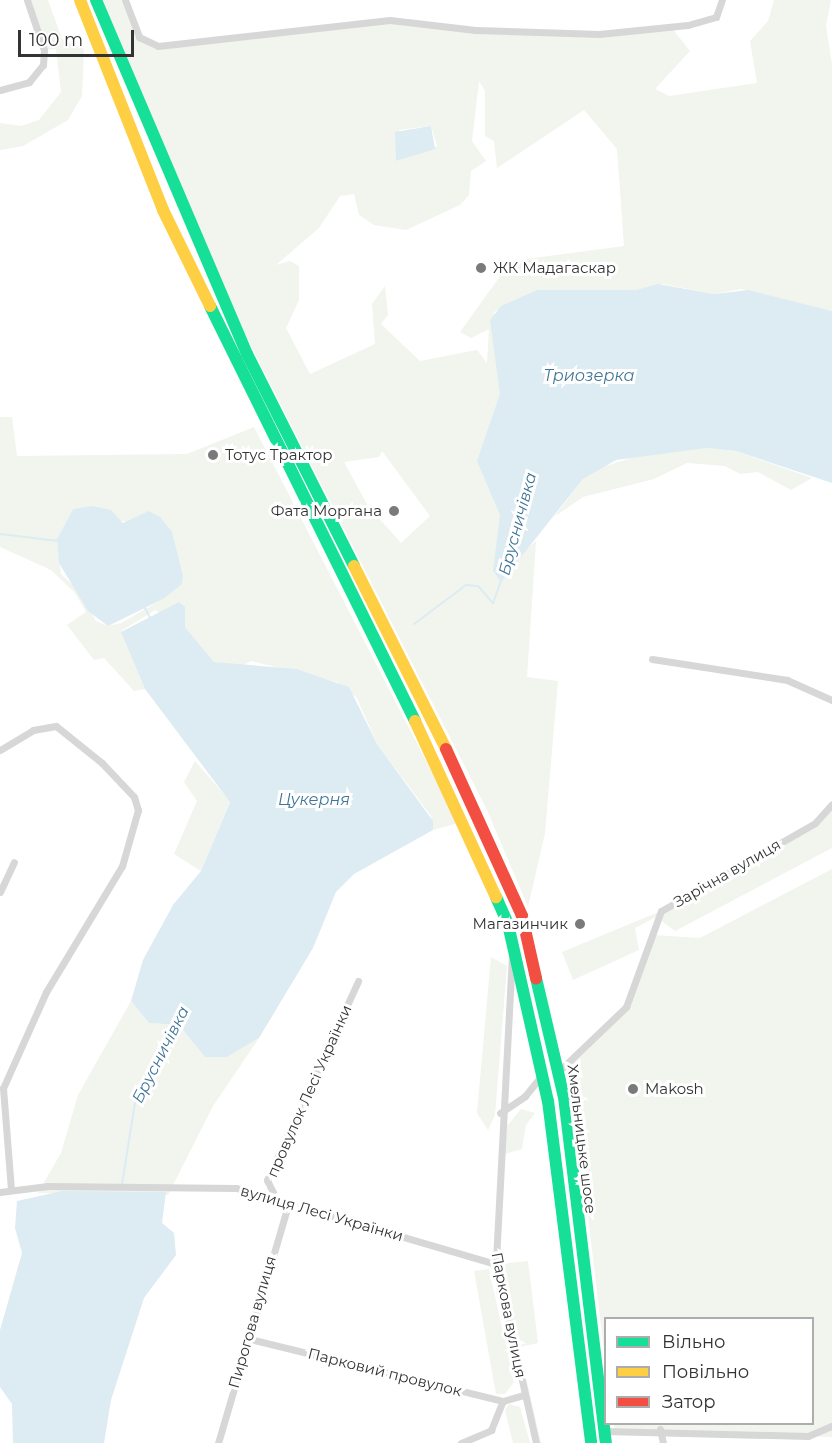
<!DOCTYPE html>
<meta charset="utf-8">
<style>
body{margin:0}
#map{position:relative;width:832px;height:1443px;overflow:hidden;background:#fff;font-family:Montserrat,sans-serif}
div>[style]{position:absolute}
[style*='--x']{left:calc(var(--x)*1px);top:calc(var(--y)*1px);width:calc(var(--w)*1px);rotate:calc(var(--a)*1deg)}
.green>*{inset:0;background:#f1f5ed}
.water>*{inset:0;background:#ddebf3}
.stream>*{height:2px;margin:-1px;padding:0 1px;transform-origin:1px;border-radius:1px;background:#ddebf3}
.street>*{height:7px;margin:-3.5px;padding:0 3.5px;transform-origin:3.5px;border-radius:3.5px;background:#d7d7d7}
.fast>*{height:12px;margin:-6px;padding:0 6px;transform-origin:6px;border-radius:6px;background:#16e098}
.slow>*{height:12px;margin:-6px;padding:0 6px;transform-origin:6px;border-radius:6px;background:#ffcf43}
.jam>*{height:12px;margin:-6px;padding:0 6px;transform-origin:6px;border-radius:6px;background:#f24e42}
.dots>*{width:16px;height:16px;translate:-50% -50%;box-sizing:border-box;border:3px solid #fff;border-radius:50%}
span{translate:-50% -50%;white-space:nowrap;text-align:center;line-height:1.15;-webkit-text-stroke:6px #fff;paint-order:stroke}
.poi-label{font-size:15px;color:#333}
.left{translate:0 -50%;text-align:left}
.right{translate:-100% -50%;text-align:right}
.street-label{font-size:15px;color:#333}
.water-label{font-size:16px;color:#3f7597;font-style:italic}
.legend{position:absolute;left:604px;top:1317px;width:210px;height:108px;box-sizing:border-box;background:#fff;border:2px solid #adadad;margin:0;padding:8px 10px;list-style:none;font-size:18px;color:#333}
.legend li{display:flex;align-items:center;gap:12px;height:30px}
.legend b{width:30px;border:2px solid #adadad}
.scale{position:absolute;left:18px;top:30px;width:116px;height:27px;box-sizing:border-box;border:3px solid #333;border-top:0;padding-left:8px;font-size:18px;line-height:21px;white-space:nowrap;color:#333;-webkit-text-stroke:4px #fff;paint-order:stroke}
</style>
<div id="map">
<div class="green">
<div style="clip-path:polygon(27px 0,48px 0,62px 39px,84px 49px,82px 96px,68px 120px,23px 146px,0 150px,0 123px,21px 126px,39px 120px,61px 92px,56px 49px,44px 50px)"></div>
<div style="clip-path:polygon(evenodd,100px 0,121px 0,134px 31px,158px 46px,390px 20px,475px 30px,598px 34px,671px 27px,690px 51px,655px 89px,669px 96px,757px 83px,750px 41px,768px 21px,774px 0,831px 0,826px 26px,832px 64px,832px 311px,741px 289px,714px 294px,663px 284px,636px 290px,537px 290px,494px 312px,523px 552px,536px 541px,527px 677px,558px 681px,545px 833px,528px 907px,487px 810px,231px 307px,100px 0,479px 81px,485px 91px,485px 136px,494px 141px,497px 168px,584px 110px,617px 149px,624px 246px,511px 261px,460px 332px,471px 338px,489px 329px,487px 363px,477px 350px,420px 361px,381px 324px,388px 315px,385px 286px,372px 304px,375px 344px,310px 374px,286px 328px,299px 300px,299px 266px,290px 261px,276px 265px,319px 228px,340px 196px,354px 194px,359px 215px,374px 225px,406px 230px,460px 205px,469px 195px,471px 171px,486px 161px,472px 141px,479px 81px,100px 0,431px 126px,437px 146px,396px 161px,399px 130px,431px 126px,100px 0,382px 451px,430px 516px,401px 543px,368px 506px,344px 462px,379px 457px,382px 451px)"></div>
<div style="clip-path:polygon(evenodd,0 417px,12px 417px,17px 456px,187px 454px,254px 427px,458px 823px,433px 830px,431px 816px,377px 744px,357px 698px,337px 682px,251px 661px,242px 666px,214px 662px,185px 627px,155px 610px,121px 631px,145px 689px,134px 691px,104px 658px,94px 660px,67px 625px,86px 612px,75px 593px,51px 570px,0 547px,0 417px,73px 509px,172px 533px,183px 575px,163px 599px,121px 623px,108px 626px,96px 621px,78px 590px,61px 574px,57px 539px,73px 509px)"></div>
<div style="clip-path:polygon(706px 448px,736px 451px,812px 478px,791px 490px,758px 472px,740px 474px,725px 466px,687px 463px,654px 479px,583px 497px,554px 517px,583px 479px,599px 468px,651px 452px)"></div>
<div style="clip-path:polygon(195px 761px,230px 801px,201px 871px,174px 854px,197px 801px,184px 782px)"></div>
<div style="clip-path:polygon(832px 810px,832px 848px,675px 931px,656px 917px,635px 928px,639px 950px,573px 980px,562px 952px,661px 911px)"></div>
<div style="clip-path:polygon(832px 869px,832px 1437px,615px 1430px,614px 1424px,812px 1424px,812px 1318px,606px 1318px,605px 1360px,570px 1062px,632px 997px,653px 935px,700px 938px)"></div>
<div style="clip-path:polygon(491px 957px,507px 966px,495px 1115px,488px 1130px,477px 1113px)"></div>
<div style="clip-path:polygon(131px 1001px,149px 1023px,179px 1025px,205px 1057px,227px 1057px,259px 1038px,213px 1106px,168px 1195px,38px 1193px,61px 1153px,78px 1095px)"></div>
<div style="clip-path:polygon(521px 1109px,535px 1113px,526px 1125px,522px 1149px,505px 1154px,507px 1126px)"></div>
<div style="clip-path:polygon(528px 1261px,538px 1343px,519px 1347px,541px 1443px,536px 1443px,496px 1264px)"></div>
<div style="clip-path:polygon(489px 1269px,514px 1382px,505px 1394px,496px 1394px,474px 1271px)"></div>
<div style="clip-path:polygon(509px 1404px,520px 1407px,530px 1443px,513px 1443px,505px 1410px)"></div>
</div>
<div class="water">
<div style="clip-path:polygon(431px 126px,435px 149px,396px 161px,395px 132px)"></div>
<div style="clip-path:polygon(658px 284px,714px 294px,748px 290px,832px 311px,832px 483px,736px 451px,706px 448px,616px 460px,583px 479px,501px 582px,493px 571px,500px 515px,477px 461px,500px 394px,490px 320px,501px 306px,537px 290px,636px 290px)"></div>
<div style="clip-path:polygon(92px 506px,111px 510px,123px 523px,149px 511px,160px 517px,172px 532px,183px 575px,182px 584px,163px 599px,108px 626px,88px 611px,59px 563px,57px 539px,73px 509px)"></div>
<div style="clip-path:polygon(179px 602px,185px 607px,185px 627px,214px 662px,296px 669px,349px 687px,377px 744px,433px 821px,433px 830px,354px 874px,336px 892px,313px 948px,259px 1038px,227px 1057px,205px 1057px,179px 1025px,149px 1023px,131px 1001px,143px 960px,173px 905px,201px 871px,230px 802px,145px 689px,121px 632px)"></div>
<div style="clip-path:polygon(62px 1191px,166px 1192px,162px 1223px,174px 1233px,176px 1255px,144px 1298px,111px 1400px,104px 1443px,13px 1443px,12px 1404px,0 1387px,0 1330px,22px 1253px,15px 1228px,17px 1201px)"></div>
</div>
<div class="stream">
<div style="--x:0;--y:534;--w:59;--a:6.8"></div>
<div style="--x:144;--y:606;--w:16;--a:63"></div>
<div style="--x:414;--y:624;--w:65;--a:-36.9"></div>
<div style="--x:466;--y:585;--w:12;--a:5"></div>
<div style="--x:478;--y:586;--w:23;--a:49"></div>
<div style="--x:493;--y:603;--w:23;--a:-70"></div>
<div style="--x:122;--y:1184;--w:82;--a:-80.9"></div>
<div style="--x:135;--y:1103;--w:93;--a:-60.9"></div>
</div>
<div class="street">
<div style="--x:125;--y:0;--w:40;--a:69"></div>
<div style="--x:139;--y:37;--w:21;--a:25"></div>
<div style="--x:158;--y:46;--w:233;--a:-6.4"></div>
<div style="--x:390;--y:20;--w:86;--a:6.7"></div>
<div style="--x:475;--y:30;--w:124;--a:1.8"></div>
<div style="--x:599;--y:34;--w:89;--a:-5.8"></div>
<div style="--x:688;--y:25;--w:29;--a:-16"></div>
<div style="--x:716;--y:17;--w:18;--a:-71"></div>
<div style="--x:0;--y:90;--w:30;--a:-15"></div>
<div style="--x:29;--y:82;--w:22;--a:-51"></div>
<div style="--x:43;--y:65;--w:15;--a:-86"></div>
<div style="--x:44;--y:50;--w:53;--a:-108.8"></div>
<div style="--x:652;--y:659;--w:137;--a:8.8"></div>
<div style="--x:787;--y:680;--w:49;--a:24"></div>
<div style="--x:0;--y:750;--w:39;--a:-31"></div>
<div style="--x:33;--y:730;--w:23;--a:-10"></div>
<div style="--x:56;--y:726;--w:59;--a:38.8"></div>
<div style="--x:102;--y:763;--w:47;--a:46.7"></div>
<div style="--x:134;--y:797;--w:14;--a:73"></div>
<div style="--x:138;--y:810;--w:58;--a:105.9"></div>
<div style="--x:122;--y:866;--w:147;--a:121.1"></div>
<div style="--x:46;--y:992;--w:105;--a:114.1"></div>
<div style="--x:3;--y:1088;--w:101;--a:85.5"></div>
<div style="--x:0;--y:892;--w:33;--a:-65"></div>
<div style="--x:512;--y:955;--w:309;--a:93"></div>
<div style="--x:496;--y:1264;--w:183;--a:77.4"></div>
<div style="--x:559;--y:1071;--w:93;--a:-43.7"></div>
<div style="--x:626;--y:1007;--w:102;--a:-70"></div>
<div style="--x:661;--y:911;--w:177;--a:-29.7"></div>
<div style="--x:815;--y:823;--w:25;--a:-48"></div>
<div style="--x:500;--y:1113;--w:30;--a:-34"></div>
<div style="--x:525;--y:1096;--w:27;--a:-51"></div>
<div style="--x:0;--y:1192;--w:48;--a:-7.1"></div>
<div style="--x:48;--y:1186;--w:188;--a:0.6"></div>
<div style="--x:236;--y:1188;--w:271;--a:16.3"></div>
<div style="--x:277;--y:1200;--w:22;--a:-117"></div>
<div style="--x:267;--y:1180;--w:219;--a:-65.4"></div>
<div style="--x:246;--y:1338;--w:265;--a:13.8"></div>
<div style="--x:503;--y:1401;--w:22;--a:-16"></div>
<div style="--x:660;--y:1429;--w:14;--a:78"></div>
<div style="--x:604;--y:1431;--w:204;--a:1.4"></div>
<div style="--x:808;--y:1436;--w:26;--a:-23"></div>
<div style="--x:218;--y:1443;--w:251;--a:-73.6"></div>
<div style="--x:461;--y:1443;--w:33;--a:-23"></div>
<div style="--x:491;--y:1430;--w:31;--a:-68"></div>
</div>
<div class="fast">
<div style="--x:96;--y:0;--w:385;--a:66.9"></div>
<div style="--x:247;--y:354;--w:237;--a:63.2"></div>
<div style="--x:210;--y:306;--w:463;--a:63.7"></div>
<div style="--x:496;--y:897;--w:30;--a:66"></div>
<div style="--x:508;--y:924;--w:181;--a:77.3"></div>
<div style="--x:548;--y:1101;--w:345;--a:82.8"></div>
<div style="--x:536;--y:978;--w:122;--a:76.8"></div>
<div style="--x:564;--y:1097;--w:349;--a:83.1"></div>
</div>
<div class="slow">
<div style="--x:80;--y:0;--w:226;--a:68.4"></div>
<div style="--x:163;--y:210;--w:107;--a:63.9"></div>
<div style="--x:354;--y:566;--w:205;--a:63.3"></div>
<div style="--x:415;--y:721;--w:194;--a:65.3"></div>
</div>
<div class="jam">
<div style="--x:446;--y:749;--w:183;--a:65.5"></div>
<div style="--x:522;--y:916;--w:64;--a:77.3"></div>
</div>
<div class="dots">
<div style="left:481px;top:268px;background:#7a7a7a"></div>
<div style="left:213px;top:455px;background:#7a7a7a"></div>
<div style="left:394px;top:511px;background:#7a7a7a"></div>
<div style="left:580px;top:924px;background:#7a7a7a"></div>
<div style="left:633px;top:1089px;background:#7a7a7a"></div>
</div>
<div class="poi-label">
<span class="left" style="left:493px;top:268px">ЖК Мадагаскар</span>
<span class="left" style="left:225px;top:455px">Тотус Трактор</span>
<span class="right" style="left:382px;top:511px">Фата Моргана</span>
<span class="right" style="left:568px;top:924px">Магазинчик</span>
<span class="left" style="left:645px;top:1089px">Makosh</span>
</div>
<div class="street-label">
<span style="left:727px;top:873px;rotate:-30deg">Зарічна вулиця</span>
<span style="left:309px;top:1091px;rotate:-66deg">провулок Лесі Українки</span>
<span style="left:582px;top:1139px;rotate:83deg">Хмельницьке шосе</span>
<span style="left:322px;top:1213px;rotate:16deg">вулиця Лесі Українки</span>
<span style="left:509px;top:1315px;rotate:79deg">Паркова вулиця</span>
<span style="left:252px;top:1322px;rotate:-74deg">Пирогова вулиця</span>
<span style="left:385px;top:1372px;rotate:14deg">Парковий провулок</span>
</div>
<div class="water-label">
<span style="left:589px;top:376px">Триозерка</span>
<span style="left:518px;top:524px;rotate:-75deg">Брусничівка</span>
<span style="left:314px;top:800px">Цукерня</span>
<span style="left:161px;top:1055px;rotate:-63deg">Брусничівка</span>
</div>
<ul class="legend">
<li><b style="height:8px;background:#16e098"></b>Вільно</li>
<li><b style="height:8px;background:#ffcf43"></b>Повільно</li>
<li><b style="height:8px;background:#f24e42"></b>Затор</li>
</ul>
<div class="scale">100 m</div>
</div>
